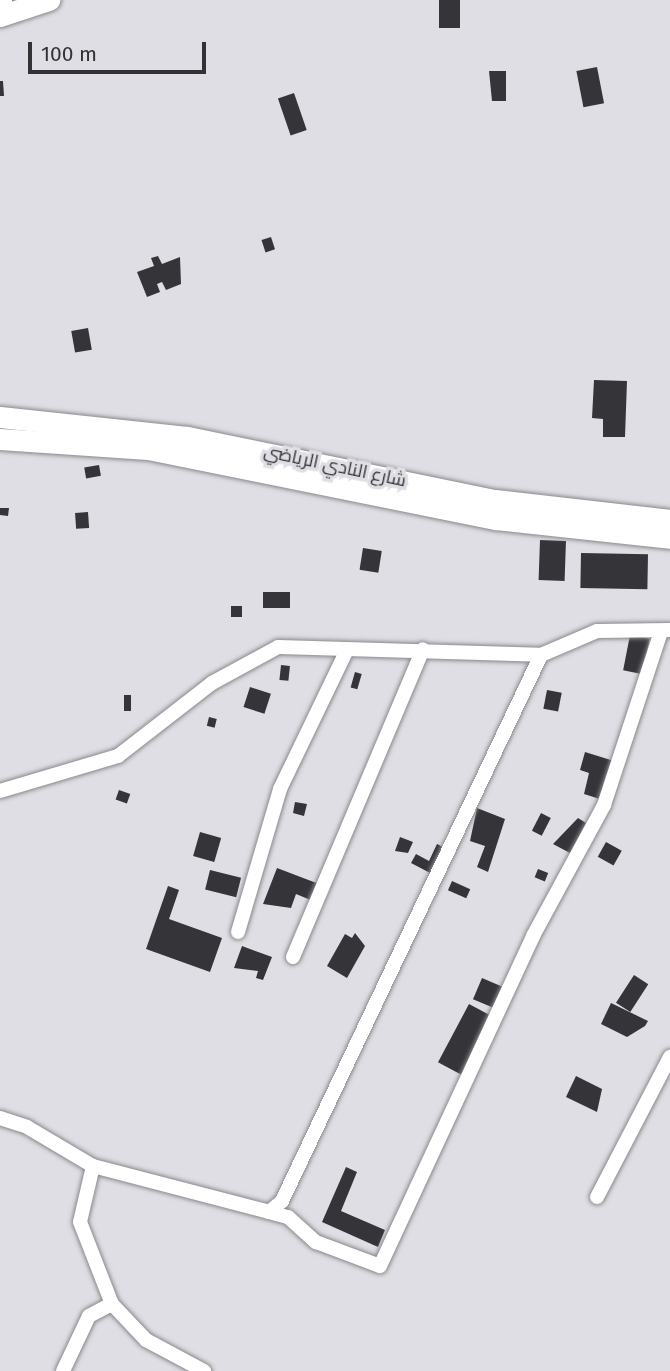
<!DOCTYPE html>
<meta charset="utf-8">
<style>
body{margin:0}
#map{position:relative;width:670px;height:1371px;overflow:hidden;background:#dfdee4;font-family:"Fira Sans",Cairo,sans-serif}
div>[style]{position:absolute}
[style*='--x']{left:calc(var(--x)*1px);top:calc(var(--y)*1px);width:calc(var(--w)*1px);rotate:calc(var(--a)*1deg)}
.building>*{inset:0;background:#353439;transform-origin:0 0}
.roads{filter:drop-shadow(0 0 2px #89888d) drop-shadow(0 0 2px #89888d)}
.street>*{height:14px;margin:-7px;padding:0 7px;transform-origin:7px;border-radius:7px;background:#fff}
.secondary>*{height:21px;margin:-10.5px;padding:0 10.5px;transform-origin:10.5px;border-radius:10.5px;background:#fff}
span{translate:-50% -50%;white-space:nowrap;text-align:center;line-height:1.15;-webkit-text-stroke:7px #dfdee4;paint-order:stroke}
.street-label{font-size:18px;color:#323234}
.scale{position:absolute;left:28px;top:42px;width:178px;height:32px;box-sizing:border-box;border:4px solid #323234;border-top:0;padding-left:9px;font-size:21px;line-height:24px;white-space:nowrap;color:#323234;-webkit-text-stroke:5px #dfdee4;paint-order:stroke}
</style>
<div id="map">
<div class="building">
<div style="left:439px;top:0;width:21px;height:28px"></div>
<div style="left:597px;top:67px;width:37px;height:21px;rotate:79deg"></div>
<div style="clip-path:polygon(489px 71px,506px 71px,506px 101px,492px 101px)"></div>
<div style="clip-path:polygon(0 81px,3px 81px,4px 96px,0 96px)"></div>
<div style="left:294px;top:93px;width:39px;height:17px;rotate:71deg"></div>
<div style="left:271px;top:237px;width:13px;height:10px;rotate:72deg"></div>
<div style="clip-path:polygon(158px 256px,162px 264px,180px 257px,181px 284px,166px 290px,162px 282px,157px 284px,160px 292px,147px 297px,137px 272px,154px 266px,151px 258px)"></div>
<div style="left:88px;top:328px;width:22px;height:17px;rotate:80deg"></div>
<div style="clip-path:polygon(594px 380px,627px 381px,625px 437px,603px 437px,603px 419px,592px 418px)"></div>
<div style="left:99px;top:465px;width:11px;height:15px;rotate:80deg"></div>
<div style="clip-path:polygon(0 508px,9px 508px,8px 516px,0 515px)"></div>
<div style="left:88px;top:512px;width:16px;height:13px;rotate:86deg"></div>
<div style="left:540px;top:540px;width:26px;height:40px;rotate:2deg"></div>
<div style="left:363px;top:548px;width:19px;height:22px;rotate:9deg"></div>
<div style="left:581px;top:553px;width:67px;height:35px;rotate:1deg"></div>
<div style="left:290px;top:592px;width:16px;height:27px;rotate:90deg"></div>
<div style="left:231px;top:606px;width:11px;height:11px"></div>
<div style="left:630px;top:635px;width:20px;height:36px;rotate:11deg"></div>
<div style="left:281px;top:665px;width:9px;height:15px;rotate:6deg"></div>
<div style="left:355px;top:672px;width:7px;height:16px;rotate:16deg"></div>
<div style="left:250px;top:687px;width:22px;height:21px;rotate:18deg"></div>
<div style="left:547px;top:690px;width:15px;height:19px;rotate:11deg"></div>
<div style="left:124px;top:695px;width:7px;height:16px"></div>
<div style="left:209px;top:717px;width:8px;height:9px;rotate:14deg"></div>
<div style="clip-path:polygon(585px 752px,614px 761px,603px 800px,584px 794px,589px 773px,580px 770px)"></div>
<div style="left:119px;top:790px;width:12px;height:10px;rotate:20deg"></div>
<div style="clip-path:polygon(295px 802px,307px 804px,304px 816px,293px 813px)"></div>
<div style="clip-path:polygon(477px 808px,505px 819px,488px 872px,477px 867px,485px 846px,470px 841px)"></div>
<div style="left:541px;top:813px;width:11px;height:20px;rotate:27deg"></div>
<div style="clip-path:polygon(578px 818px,586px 823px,570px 853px,553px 844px)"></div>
<div style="left:200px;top:832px;width:22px;height:25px;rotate:16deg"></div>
<div style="clip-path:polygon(400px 837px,413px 842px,408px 853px,395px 851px)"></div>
<div style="left:606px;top:842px;width:18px;height:17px;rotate:29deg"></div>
<div style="clip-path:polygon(437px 844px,447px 849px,434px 875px,411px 863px,416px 854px,429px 861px)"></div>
<div style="clip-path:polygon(277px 868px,319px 884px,313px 901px,296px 894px,291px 908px,263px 904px)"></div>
<div style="left:538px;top:869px;width:11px;height:9px;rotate:22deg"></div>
<div style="left:210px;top:870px;width:32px;height:20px;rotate:14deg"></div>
<div style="left:452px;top:881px;width:20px;height:10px;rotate:24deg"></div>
<div style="clip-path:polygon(168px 886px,179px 890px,169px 919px,222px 938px,210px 972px,146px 949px)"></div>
<div style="clip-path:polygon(355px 933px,365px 946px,347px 978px,327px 966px,345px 934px,352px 938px)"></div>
<div style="clip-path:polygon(242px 946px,272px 957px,263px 980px,256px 978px,258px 971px,234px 968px)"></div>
<div style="left:634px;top:975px;width:17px;height:33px;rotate:33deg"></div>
<div style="left:482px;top:978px;width:26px;height:23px;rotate:23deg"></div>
<div style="clip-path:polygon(611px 1003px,648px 1021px,645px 1026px,627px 1037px,601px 1024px)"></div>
<div style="left:469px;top:1004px;width:27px;height:66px;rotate:28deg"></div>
<div style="clip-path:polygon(576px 1076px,602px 1089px,597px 1112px,566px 1097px)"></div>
<div style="clip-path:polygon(346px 1167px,357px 1172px,341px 1211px,385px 1230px,378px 1247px,322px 1222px)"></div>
</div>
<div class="roads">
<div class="street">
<div style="--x:0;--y:791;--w:123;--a:-16.5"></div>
<div style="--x:118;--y:756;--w:119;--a:-37.8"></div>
<div style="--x:212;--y:683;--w:75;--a:-28.6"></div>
<div style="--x:278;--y:647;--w:263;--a:1.7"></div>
<div style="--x:238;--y:932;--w:149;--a:-73.6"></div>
<div style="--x:280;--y:789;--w:154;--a:-64.3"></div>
<div style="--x:293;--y:957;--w:334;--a:-67.1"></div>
<div style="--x:0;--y:1118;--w:28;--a:18"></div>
<div style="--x:27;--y:1127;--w:77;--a:30.6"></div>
<div style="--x:93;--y:1166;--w:182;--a:14.6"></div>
<div style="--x:269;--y:1212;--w:17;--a:-40"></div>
<div style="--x:282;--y:1201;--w:604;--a:-64.62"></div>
<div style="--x:541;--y:655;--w:61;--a:-23.2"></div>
<div style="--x:597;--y:631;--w:73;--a:-0.8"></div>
<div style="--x:93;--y:1166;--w:57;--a:103.1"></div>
<div style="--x:80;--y:1222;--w:88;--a:68.7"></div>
<div style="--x:112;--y:1304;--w:50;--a:46.6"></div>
<div style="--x:146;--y:1340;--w:66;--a:28.1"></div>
<div style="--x:597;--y:1197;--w:158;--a:-62.5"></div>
<div style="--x:269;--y:1212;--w:20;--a:15"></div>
<div style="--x:288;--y:1217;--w:38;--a:42"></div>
<div style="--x:316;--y:1242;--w:68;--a:20.6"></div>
<div style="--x:380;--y:1266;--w:364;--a:-65.1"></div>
<div style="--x:533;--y:936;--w:149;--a:-61.5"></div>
<div style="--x:604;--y:805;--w:182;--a:-71.8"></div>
<div style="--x:63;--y:1371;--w:61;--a:-64.7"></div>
<div style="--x:89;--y:1316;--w:26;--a:-28"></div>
</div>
<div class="secondary">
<div style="--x:0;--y:0;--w:1;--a:0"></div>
<div style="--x:0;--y:16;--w:52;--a:-18.1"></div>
<div style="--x:0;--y:417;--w:188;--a:6.1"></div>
<div style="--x:187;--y:437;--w:314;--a:11.6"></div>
<div style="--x:495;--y:500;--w:176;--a:6.5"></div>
<div style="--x:0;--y:439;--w:148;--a:3.9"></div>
<div style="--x:148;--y:449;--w:355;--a:11.4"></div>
<div style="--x:496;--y:519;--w:175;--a:6.2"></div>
</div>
</div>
<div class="street-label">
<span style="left:335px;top:466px;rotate:12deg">شارع النادي الرياضي</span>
</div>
<div class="scale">100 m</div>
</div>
